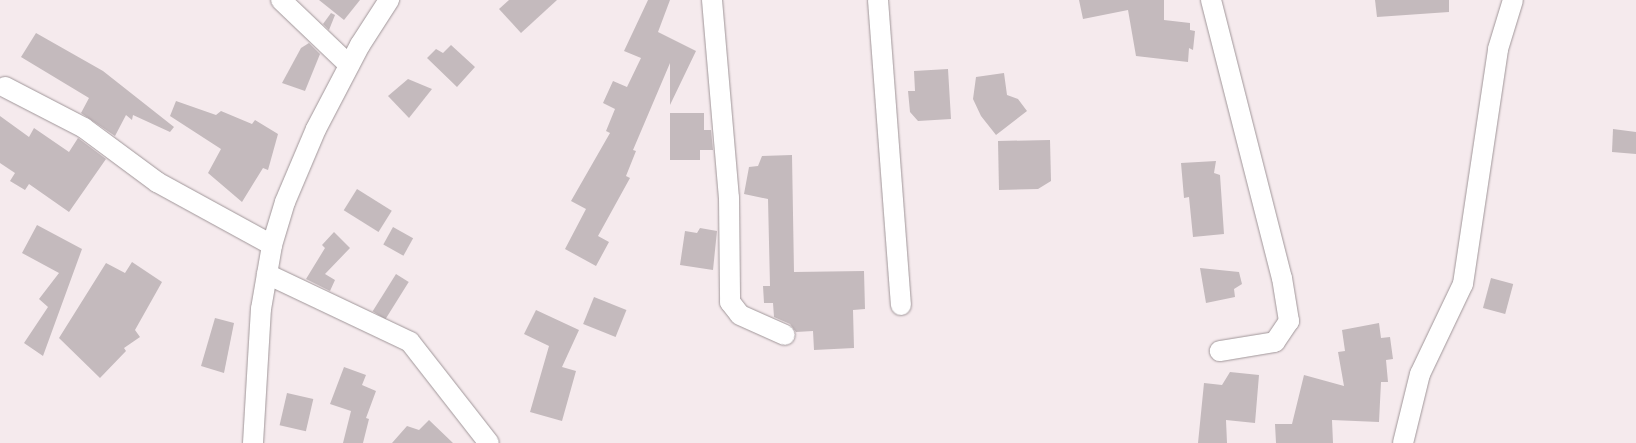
<!DOCTYPE html>
<style>
body{margin:0}
#map{position:relative;width:1636px;height:443px;overflow:hidden;background:#f5eaed;font-family:"Roboto Condensed",sans-serif}
div>[style]{position:absolute}
[style*='--x']{left:calc(var(--x)*1px);top:calc(var(--y)*1px);width:calc(var(--w)*1px);rotate:calc(var(--a)*1deg)}
.building>*{inset:0;background:#c4babd;transform-origin:0 0}
.roads{filter:drop-shadow(0 0 1px #a09699) drop-shadow(0 0 1px #a09699)}
.minor>*{height:20px;margin:-10px;padding:0 10px;transform-origin:10px;border-radius:10px;background:#fff}
span{translate:-50% -50%;white-space:nowrap;text-align:center;line-height:1.15;-webkit-text-stroke:4px #fef9fa;paint-order:stroke}
</style>
<div id="map">
<div class="building">
<div style="clip-path:polygon(319px 0,360px 0,344px 20px)"></div>
<div style="clip-path:polygon(509px 0,557px 0,521px 33px,499px 9px)"></div>
<div style="clip-path:polygon(648px 0,670px 0,658px 32px,696px 51px,670px 105px,670px 63px,633px 150px,636px 151px,626px 176px,630px 178px,598px 236px,609px 242px,596px 266px,565px 249px,586px 209px,571px 201px,610px 133px,606px 131px,615px 109px,603px 103px,613px 81px,627px 87px,641px 58px,624px 51px)"></div>
<div style="clip-path:polygon(1079px 0,1164px 0,1164px 20px,1190px 23px,1190px 30px,1195px 31px,1193px 50px,1189px 48px,1188px 62px,1136px 56px,1128px 10px,1083px 19px)"></div>
<div style="clip-path:polygon(1375px 0,1449px 0,1449px 12px,1377px 17px)"></div>
<div style="clip-path:polygon(331px 13px,335px 15px,329px 30px,323px 24px)"></div>
<div style="clip-path:polygon(36px 33px,103px 71px,174px 127px,170px 132px,133px 115px,132px 120px,126px 115px,115px 136px,81px 113px,89px 98px,21px 57px)"></div>
<div style="clip-path:polygon(309px 43px,320px 54px,305px 91px,282px 83px,301px 48px)"></div>
<div style="clip-path:polygon(451px 45px,475px 67px,457px 87px,427px 58px,436px 49px,443px 53px)"></div>
<div style="clip-path:polygon(948px 69px,951px 119px,918px 121px,910px 112px,908px 91px,915px 91px,914px 71px)"></div>
<div style="clip-path:polygon(1004px 73px,1007px 95px,1018px 99px,1027px 111px,996px 135px,981px 116px,973px 99px,976px 77px)"></div>
<div style="clip-path:polygon(408px 79px,432px 89px,409px 118px,388px 96px)"></div>
<div style="clip-path:polygon(176px 101px,216px 115px,221px 111px,252px 124px,255px 120px,278px 134px,268px 170px,263px 168px,242px 202px,208px 173px,221px 149px,170px 116px)"></div>
<div style="clip-path:polygon(670px 113px,704px 113px,704px 130px,711px 130px,713px 150px,700px 150px,700px 160px,670px 160px)"></div>
<div style="clip-path:polygon(0 116px,29px 137px,34px 128px,69px 152px,78px 138px,106px 159px,69px 212px,29px 184px,25px 190px,10px 181px,15px 173px,0 163px)"></div>
<div style="clip-path:polygon(1613px 129px,1636px 132px,1636px 154px,1612px 152px)"></div>
<div style="clip-path:polygon(1050px 140px,1051px 181px,1038px 189px,999px 190px,998px 141px)"></div>
<div style="clip-path:polygon(792px 155px,794px 272px,864px 271px,865px 309px,853px 310px,854px 348px,814px 350px,813px 331px,796px 332px,790px 324px,774px 317px,773px 303px,764px 303px,763px 286px,770px 286px,768px 199px,744px 194px,749px 167px,758px 166px,762px 156px)"></div>
<div style="clip-path:polygon(1216px 161px,1214px 173px,1220px 175px,1224px 234px,1193px 237px,1189px 197px,1184px 198px,1181px 163px)"></div>
<div style="left:357px;top:189px;width:41px;height:25px;rotate:32deg"></div>
<div style="clip-path:polygon(37px 225px,82px 249px,43px 356px,24px 343px,48px 307px,39px 299px,59px 273px,22px 253px)"></div>
<div style="left:393px;top:227px;width:23px;height:20px;rotate:29deg"></div>
<div style="clip-path:polygon(700px 228px,717px 231px,713px 270px,680px 265px,685px 231px,697px 233px)"></div>
<div style="clip-path:polygon(334px 232px,350px 248px,325px 274px,335px 280px,330px 291px,306px 279px,325px 248px,322px 245px)"></div>
<div style="clip-path:polygon(132px 262px,162px 282px,135px 330px,140px 337px,124px 348px,126px 351px,100px 378px,59px 338px,106px 263px,125px 273px)"></div>
<div style="clip-path:polygon(1200px 268px,1239px 272px,1242px 284px,1234px 289px,1235px 297px,1206px 303px)"></div>
<div style="left:396px;top:274px;width:15px;height:44px;rotate:32deg"></div>
<div style="left:1491px;top:278px;width:23px;height:31px;rotate:15deg"></div>
<div style="left:594px;top:297px;width:35px;height:29px;rotate:22deg"></div>
<div style="clip-path:polygon(536px 310px,579px 330px,562px 367px,576px 371px,562px 421px,530px 412px,549px 346px,524px 334px)"></div>
<div style="clip-path:polygon(215px 318px,234px 323px,224px 373px,201px 366px)"></div>
<div style="clip-path:polygon(1379px 323px,1381px 338px,1390px 337px,1393px 359px,1386px 360px,1388px 382px,1381px 382px,1379px 422px,1332px 420px,1333px 443px,1276px 443px,1275px 424px,1292px 424px,1304px 375px,1344px 386px,1338px 352px,1345px 351px,1342px 330px)"></div>
<div style="clip-path:polygon(344px 367px,366px 375px,362px 385px,376px 391px,366px 418px,369px 419px,363px 443px,343px 443px,351px 411px,330px 404px)"></div>
<div style="clip-path:polygon(1230px 372px,1259px 375px,1255px 423px,1226px 420px,1227px 443px,1198px 443px,1204px 383px,1222px 385px)"></div>
<div style="left:287px;top:393px;width:27px;height:33px;rotate:13deg"></div>
<div style="clip-path:polygon(429px 420px,453px 443px,392px 443px,407px 426px,419px 430px)"></div>
</div>
<div class="roads">
<div class="minor">
<div style="--x:281;--y:0;--w:94;--a:43.7"></div>
<div style="--x:712;--y:0;--w:199;--a:85.1"></div>
<div style="--x:729;--y:198;--w:104;--a:89.4"></div>
<div style="--x:730;--y:302;--w:16;--a:52"></div>
<div style="--x:740;--y:315;--w:49;--a:24"></div>
<div style="--x:878;--y:0;--w:306;--a:85.7"></div>
<div style="--x:1211;--y:0;--w:287;--a:75.7"></div>
<div style="--x:1282;--y:278;--w:44;--a:80.8"></div>
<div style="--x:1289;--y:321;--w:25;--a:124"></div>
<div style="--x:1275;--y:342;--w:56;--a:170.7"></div>
<div style="--x:5;--y:87;--w:89;--a:27.4"></div>
<div style="--x:84;--y:128;--w:91;--a:36.5"></div>
<div style="--x:157;--y:182;--w:131;--a:28.7"></div>
<div style="--x:267;--y:274;--w:158;--a:25.4"></div>
<div style="--x:410;--y:342;--w:128;--a:52"></div>
<div style="--x:253;--y:443;--w:134;--a:-86.6"></div>
<div style="--x:261;--y:309;--w:65;--a:-80.2"></div>
<div style="--x:272;--y:245;--w:45;--a:-73.2"></div>
<div style="--x:285;--y:202;--w:79;--a:-67"></div>
<div style="--x:316;--y:129;--w:95;--a:-62.4"></div>
<div style="--x:360;--y:45;--w:54;--a:-57.2"></div>
<div style="--x:1403;--y:443;--w:71;--a:-76.2"></div>
<div style="--x:1420;--y:374;--w:100;--a:-64.5"></div>
<div style="--x:1463;--y:284;--w:238;--a:-81.5"></div>
<div style="--x:1498;--y:49;--w:51;--a:-73"></div>
</div>
</div>
</div>
